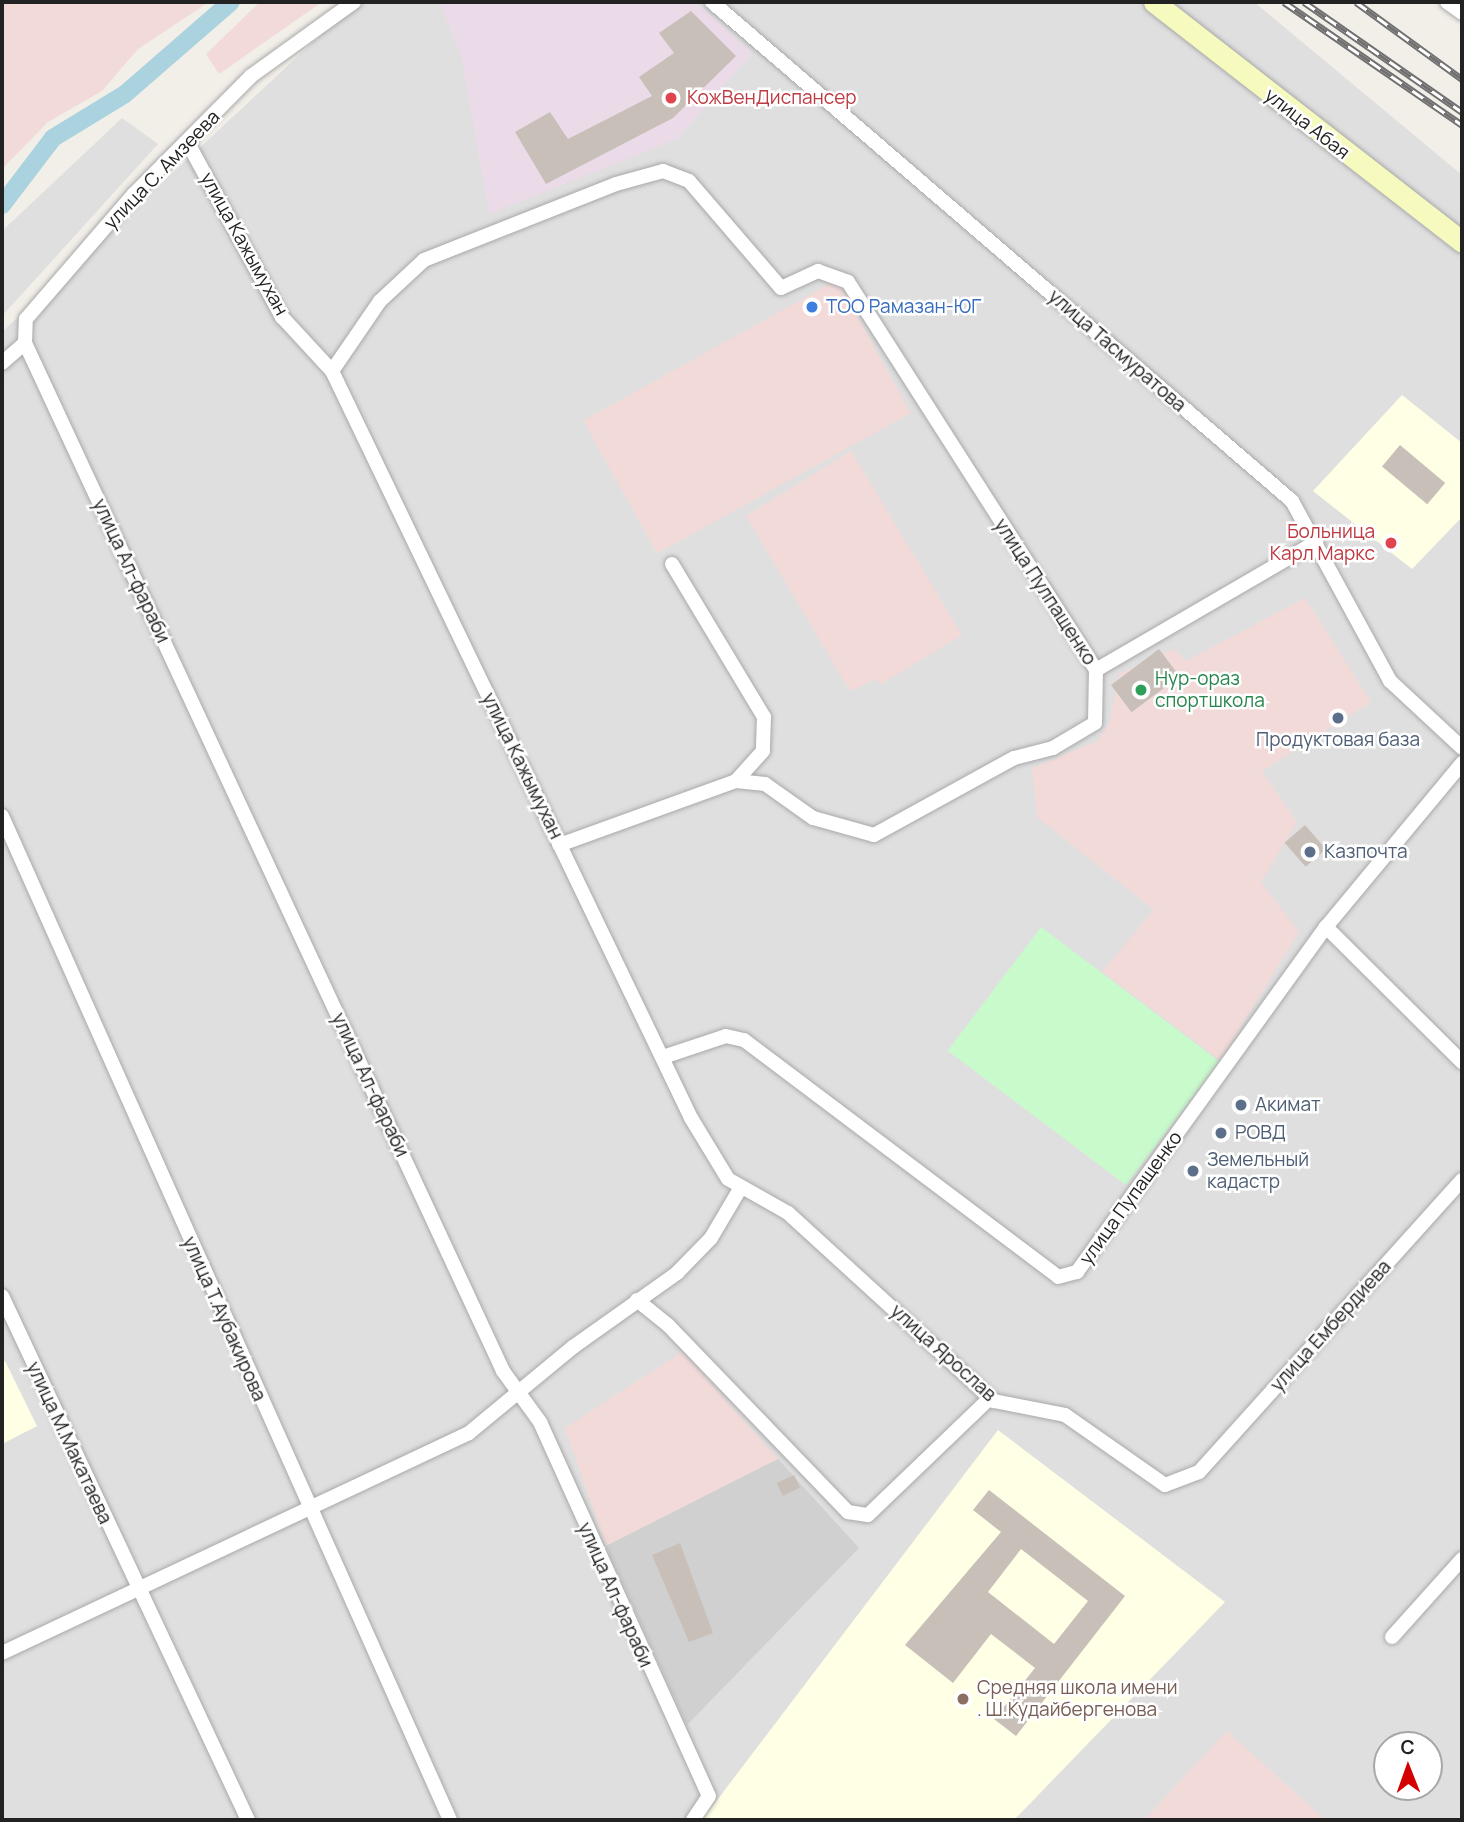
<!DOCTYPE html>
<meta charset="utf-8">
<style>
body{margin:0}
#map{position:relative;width:1464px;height:1822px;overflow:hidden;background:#f2efe9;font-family:Manrope,sans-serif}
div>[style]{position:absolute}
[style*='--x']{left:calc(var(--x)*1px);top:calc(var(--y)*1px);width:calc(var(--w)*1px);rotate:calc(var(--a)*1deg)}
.residential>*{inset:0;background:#e0dfdf}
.commercial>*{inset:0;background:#f2dad9;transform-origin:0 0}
.industrial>*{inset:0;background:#ebdbe8}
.education>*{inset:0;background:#ffffe5}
.religious>*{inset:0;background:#d0d0d0}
.park>*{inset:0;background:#c8facc;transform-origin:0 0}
.canal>*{height:18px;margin:-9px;padding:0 9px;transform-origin:9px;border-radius:9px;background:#aad3df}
.building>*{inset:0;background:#c7bfb8;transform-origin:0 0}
.roads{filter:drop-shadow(0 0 2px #a9a9a9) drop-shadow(0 0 2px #a9a9a9)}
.street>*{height:14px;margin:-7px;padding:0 7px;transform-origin:7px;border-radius:7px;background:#fff}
.secondary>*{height:21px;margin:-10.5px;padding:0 10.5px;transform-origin:10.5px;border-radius:10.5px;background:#f7fabf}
.rail>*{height:7px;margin-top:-3.5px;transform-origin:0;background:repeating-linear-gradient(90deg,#fff 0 13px,#707070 0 26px);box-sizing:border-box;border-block:2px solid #707070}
.dots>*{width:19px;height:19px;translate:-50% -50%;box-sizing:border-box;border:4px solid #fff;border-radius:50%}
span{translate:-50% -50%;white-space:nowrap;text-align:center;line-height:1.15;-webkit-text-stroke:5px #fff;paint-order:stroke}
.health-label{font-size:19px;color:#be3a42}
.left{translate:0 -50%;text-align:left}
.right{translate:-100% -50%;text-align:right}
.street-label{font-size:19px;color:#222}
.shop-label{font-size:19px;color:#366cbe}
.leisure-label{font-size:19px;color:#27864d}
.service-label{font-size:19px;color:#4e5e75}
.education-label{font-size:19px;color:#785e54}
.frame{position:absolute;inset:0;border:4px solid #222;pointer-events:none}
.north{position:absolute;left:1373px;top:1731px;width:70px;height:70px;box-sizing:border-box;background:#fff;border:2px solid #a7a7a7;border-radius:50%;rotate:359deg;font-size:19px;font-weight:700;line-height:28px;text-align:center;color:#222}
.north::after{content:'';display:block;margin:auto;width:24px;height:32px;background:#d40000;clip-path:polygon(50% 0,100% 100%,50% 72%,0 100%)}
</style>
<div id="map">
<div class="residential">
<div style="clip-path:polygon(evenodd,356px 2px,1254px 2px,1462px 175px,1462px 1820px,2px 1820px,2px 332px,356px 2px,1387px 1745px,1429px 1745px,1429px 1787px,1387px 1787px,1387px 1745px)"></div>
<div style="clip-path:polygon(122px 118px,158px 144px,2px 316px,2px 231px)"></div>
</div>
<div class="commercial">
<div style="clip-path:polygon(2px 2px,209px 2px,138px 49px,102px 91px,48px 122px,2px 169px)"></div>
<div style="clip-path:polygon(260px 2px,322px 2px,219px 74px,206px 54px)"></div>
<div style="left:837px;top:280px;width:152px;height:290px;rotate:61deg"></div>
<div style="clip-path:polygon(851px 451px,962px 635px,881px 684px,876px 679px,850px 691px,746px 516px)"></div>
<div style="clip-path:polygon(1305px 598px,1371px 702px,1262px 771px,1297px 822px,1261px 882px,1299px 932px,1220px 1060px,1102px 972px,1154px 910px,1037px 817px,1032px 768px,1098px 741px,1110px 722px,1119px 674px,1174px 649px,1186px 661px)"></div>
<div style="clip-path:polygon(682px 1352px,778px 1459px,606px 1546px,565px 1428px)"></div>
<div style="clip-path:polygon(1227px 1731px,1325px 1820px,1144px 1820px)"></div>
</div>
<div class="industrial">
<div style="clip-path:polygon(439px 2px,696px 2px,752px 53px,677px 139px,489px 214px,461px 54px)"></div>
</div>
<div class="education">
<div style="clip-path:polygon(1402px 395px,1462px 443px,1462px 517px,1412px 569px,1313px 491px)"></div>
<div style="clip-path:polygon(5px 1361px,37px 1426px,2px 1444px,2px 1362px)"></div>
<div style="clip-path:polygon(998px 1430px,1225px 1602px,1014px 1820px,702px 1820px)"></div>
</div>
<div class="religious">
<div style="clip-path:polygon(778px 1459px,859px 1548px,687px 1725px,606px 1546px)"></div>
</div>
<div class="park">
<div style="left:1041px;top:927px;width:223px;height:155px;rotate:37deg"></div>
</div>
<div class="canal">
<div style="--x:2;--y:205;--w:84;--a:-52.7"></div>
<div style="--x:53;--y:138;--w:84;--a:-31.4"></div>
<div style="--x:125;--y:94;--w:140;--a:-41"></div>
</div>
<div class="building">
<div style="clip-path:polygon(691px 11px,736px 56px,673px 118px,546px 184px,515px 132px,550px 112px,568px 139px,652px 96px,639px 77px,674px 53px,659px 33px)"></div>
<div style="left:1400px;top:445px;width:59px;height:28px;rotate:40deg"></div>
<div style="left:1159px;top:649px;width:34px;height:60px;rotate:53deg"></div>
<div style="left:1305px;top:825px;width:32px;height:27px;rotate:49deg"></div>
<div style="left:794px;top:1475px;width:14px;height:19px;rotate:65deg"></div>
<div style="clip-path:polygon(evenodd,989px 1490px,1125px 1596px,1016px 1736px,994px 1719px,1035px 1668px,991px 1634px,953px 1683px,905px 1645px,1001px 1532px,973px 1510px,989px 1490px,1021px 1549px,1088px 1601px,1054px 1644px,988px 1592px,1021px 1549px)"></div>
<div style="clip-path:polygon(680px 1543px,713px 1633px,689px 1642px,652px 1555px)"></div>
</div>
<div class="roads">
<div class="street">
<div style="--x:712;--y:2;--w:765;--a:40.71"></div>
<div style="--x:1292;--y:501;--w:205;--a:61.4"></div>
<div style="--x:1390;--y:681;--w:98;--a:42.9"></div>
<div style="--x:1447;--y:2;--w:19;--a:36"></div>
<div style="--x:189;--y:145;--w:196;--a:61.6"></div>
<div style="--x:282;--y:317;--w:74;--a:47.2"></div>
<div style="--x:332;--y:371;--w:829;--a:64.33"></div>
<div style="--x:691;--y:1118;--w:71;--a:58.8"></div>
<div style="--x:728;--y:1179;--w:69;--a:29.5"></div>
<div style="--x:788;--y:1213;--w:279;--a:42.4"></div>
<div style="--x:994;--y:1401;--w:72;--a:11.2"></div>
<div style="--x:1065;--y:1415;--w:122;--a:35"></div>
<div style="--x:1165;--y:1485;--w:36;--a:-21"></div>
<div style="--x:1199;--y:1472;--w:393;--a:-48"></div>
<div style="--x:25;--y:343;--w:1134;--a:65.06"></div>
<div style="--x:503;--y:1371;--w:63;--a:54"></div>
<div style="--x:540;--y:1422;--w:410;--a:65.7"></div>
<div style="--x:709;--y:1796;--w:29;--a:124"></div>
<div style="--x:2;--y:363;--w:30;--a:-41"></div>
<div style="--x:25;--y:343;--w:24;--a:-88"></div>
<div style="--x:26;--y:319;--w:165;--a:-49.2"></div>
<div style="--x:134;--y:194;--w:166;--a:-45.2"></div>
<div style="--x:251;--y:76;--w:127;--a:-35.7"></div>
<div style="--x:332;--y:371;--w:85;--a:-55.6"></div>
<div style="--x:380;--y:301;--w:60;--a:-43"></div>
<div style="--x:424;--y:260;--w:206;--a:-21.6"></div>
<div style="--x:616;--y:184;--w:49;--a:-15.5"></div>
<div style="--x:663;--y:171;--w:28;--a:21"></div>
<div style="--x:689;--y:181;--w:141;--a:49.3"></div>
<div style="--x:781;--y:288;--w:41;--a:-24.7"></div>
<div style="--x:818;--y:271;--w:32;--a:20"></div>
<div style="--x:848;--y:282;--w:460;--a:57.4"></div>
<div style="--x:1096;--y:670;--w:53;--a:91.1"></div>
<div style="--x:1095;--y:723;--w:49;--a:149.2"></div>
<div style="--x:1053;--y:748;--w:40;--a:165.6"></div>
<div style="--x:1014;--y:758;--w:160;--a:151.2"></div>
<div style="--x:874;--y:835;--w:63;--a:-164.4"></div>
<div style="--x:813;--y:818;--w:59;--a:-144.7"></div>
<div style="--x:765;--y:784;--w:29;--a:-174"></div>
<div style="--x:736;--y:781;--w:188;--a:160.1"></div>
<div style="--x:672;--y:564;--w:179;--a:59"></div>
<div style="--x:764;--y:717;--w:34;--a:92"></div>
<div style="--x:763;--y:751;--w:40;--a:132"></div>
<div style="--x:1096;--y:670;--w:255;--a:-30.2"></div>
<div style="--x:2;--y:816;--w:1099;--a:65.95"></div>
<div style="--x:1326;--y:927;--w:192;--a:44.8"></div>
<div style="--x:663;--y:1057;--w:66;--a:-18.4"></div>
<div style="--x:726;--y:1036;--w:18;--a:13"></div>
<div style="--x:744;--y:1040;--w:393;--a:37"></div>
<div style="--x:1058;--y:1277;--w:20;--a:-15"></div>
<div style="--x:1077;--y:1272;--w:425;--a:-54.2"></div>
<div style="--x:1326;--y:927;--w:213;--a:-50.3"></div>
<div style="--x:2;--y:1296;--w:579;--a:64.85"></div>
<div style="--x:637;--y:1300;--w:40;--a:39"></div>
<div style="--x:668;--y:1325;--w:260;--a:46.1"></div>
<div style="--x:848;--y:1512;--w:20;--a:9"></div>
<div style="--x:868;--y:1515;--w:169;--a:-43.8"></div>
<div style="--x:1392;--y:1637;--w:105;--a:-48.1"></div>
<div style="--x:2;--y:1653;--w:516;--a:-25.22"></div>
<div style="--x:469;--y:1433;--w:135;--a:-39.6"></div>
<div style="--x:573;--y:1347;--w:128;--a:-35.4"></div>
<div style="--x:677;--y:1273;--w:49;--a:-45.8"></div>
<div style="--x:711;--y:1238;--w:57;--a:-59.4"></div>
</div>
<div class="secondary">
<div style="--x:1154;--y:2;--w:390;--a:37.9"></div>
</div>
</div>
<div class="rail">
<div style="--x:1284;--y:2;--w:216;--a:34.6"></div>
<div style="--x:1304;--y:2;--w:193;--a:34.8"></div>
<div style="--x:1356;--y:2;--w:131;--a:36"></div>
</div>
<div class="dots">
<div style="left:671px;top:98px;background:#e0444e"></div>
<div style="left:812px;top:307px;background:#3f7fe0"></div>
<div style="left:1391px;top:543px;background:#e0444e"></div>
<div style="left:1141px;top:690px;background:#2e9e5b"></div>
<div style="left:1338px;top:718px;background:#5c6f8a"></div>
<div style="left:1310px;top:852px;background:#5c6f8a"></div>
<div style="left:1241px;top:1105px;background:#5c6f8a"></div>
<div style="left:1221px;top:1133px;background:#5c6f8a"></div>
<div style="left:1193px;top:1171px;background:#5c6f8a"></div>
<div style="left:963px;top:1699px;background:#8d6e63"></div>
</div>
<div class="health-label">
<span class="left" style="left:687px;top:98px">КожВенДиспансер</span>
<span class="right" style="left:1375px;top:543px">Больница<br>Карл Маркс</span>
</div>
<div class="street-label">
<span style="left:1307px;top:124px;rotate:38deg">улица Абая</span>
<span style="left:162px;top:170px;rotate:-46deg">улица С. Амзеева</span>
<span style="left:244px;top:244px;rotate:61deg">улица Кажымухан</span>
<span style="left:1117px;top:351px;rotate:41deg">улица Тасмуратова</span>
<span style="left:131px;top:571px;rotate:65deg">улица Ал-фараби</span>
<span style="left:1045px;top:592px;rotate:57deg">улица Пулпащенко</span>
<span style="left:522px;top:766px;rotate:64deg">улица Кажымухан</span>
<span style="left:370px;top:1085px;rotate:65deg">улица Ал-фараби</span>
<span style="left:1131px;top:1198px;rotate:-54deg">улица Пупащенко</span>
<span style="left:224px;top:1319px;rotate:66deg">улица Т.Аубакирова</span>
<span style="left:1331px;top:1326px;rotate:-48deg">улица Ембердиева</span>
<span style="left:943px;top:1353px;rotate:42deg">улица Ярослав</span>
<span style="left:69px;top:1443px;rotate:65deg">улица М.Макатаева</span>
<span style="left:615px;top:1595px;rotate:66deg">улица Ал-фараби</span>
</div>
<div class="shop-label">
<span class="left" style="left:826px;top:307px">ТОО Рамазан-ЮГ</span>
</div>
<div class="leisure-label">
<span class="left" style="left:1155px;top:690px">Нур-ораз<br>спортшкола</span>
</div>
<div class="service-label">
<span style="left:1338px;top:740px">Продуктовая база</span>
<span class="left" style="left:1324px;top:852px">Казпочта</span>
<span class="left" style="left:1255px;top:1105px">Акимат</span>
<span class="left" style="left:1235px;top:1133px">РОВД</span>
<span class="left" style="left:1207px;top:1171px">Земельный<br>кадастр</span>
</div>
<div class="education-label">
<span class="left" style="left:977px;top:1699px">Средняя школа имени<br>. Ш.Кудайбергенова</span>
</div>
<div class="frame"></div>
<div class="north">С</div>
</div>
